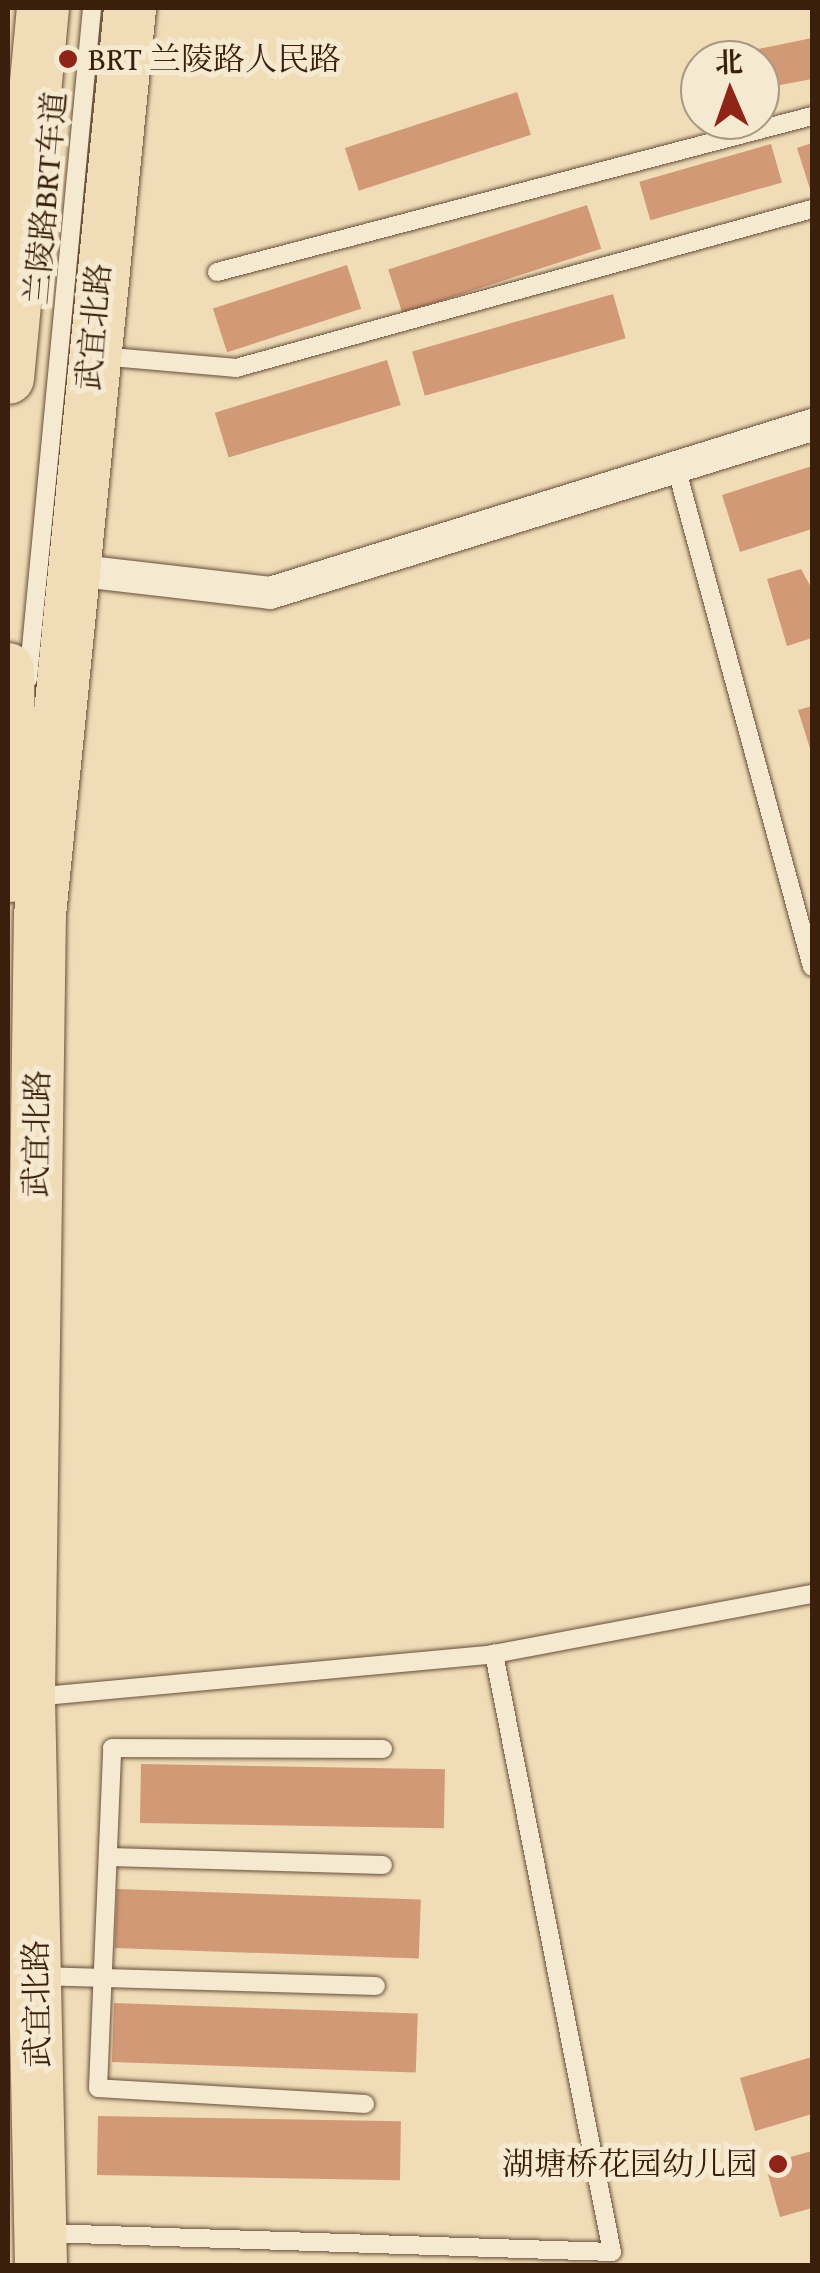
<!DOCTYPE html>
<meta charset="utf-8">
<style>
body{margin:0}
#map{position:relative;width:820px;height:2273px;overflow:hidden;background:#f0ddb8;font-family:"Gentium Book Plus","Noto Serif SC",serif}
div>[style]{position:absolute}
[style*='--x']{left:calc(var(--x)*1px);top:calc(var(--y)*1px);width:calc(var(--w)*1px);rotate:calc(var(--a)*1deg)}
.building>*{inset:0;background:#d29976;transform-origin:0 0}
.roads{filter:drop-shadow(0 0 2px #684e38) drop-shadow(0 0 2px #684e38)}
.lane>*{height:18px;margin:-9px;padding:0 9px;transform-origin:9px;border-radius:9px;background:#f5e9d1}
.street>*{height:32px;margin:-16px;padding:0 16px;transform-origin:16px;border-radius:16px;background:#f5e9d1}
.primary>*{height:52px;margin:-26px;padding:0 26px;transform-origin:26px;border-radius:26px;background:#f0ddb8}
.dots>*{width:28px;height:28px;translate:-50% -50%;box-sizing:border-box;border:5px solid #f5e9d1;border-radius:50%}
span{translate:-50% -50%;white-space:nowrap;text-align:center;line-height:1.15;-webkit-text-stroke:10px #f5e9d1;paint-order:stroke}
.poi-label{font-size:32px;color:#3a1f0d}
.left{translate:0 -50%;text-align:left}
.right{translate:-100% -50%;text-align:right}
.street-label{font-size:32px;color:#3a1f0d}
.frame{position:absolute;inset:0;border:10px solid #3a1f0d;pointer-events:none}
.north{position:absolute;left:680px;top:40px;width:100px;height:100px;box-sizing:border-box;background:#f5e9d1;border:2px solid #aa9883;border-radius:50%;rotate:358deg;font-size:28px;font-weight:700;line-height:40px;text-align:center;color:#3a1f0d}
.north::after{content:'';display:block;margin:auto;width:35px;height:45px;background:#8f2418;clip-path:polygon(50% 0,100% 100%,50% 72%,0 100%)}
</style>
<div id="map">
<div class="building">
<div style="clip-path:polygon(812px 38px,812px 79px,760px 89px,760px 60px,748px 51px)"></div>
<div style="left:517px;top:92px;width:45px;height:181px;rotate:72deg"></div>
<div style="clip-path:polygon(812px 143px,812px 188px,810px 189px,797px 148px)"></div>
<div style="left:771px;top:144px;width:40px;height:137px;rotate:74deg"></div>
<div style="left:587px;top:205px;width:46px;height:209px;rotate:72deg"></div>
<div style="left:347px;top:265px;width:46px;height:141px;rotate:72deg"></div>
<div style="left:613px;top:294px;width:46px;height:209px;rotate:74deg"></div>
<div style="left:387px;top:360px;width:47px;height:180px;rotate:73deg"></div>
<div style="clip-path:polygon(812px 466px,812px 529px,740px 552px,722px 495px)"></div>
<div style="clip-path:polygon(801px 569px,812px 589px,812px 638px,787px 646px,767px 579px)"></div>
<div style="clip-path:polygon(812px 706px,812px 755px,798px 710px)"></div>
<div style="left:141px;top:1764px;width:304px;height:59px;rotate:1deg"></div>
<div style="left:117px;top:1889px;width:304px;height:59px;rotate:2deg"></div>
<div style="left:114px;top:2003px;width:304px;height:59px;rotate:2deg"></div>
<div style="clip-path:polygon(812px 2057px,812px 2114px,755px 2131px,740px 2078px)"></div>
<div style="left:98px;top:2116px;width:303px;height:59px;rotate:1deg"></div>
<div style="clip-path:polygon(812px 2151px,812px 2208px,780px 2217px,765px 2164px)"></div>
</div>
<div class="roads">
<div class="lane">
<div style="--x:217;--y:272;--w:615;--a:-14.69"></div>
<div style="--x:100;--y:356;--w:137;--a:5"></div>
<div style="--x:236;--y:368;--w:598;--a:-15.43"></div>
<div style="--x:676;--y:467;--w:518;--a:74.78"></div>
<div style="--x:28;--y:679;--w:674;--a:-84.55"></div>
<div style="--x:34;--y:1697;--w:462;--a:-5.3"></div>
<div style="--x:494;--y:1654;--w:324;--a:-10.7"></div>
<div style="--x:110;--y:1857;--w:273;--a:1.7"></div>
<div style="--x:38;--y:1976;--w:338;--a:1.7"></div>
<div style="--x:365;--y:2104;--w:267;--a:-176.6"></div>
<div style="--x:98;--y:2088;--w:340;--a:-87.6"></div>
<div style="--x:112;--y:1748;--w:271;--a:0.2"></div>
<div style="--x:46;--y:2233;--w:566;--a:1.92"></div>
<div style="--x:612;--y:2252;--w:610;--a:-101.16"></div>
</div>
<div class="street">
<div style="--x:72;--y:570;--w:199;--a:6.6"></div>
<div style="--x:270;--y:593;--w:567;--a:-17.22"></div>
</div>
<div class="primary">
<div style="--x:8;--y:378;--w:372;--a:-84.6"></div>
<div style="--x:8;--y:669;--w:207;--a:89.2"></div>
<div style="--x:41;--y:2266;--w:568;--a:-91.21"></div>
<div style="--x:29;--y:1698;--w:783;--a:-89.2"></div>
<div style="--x:40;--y:915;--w:911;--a:-84.33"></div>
</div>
</div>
<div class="dots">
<div style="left:68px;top:59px;background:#8f2418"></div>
<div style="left:778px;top:2164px;background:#8f2418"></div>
</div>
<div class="poi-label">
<span class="left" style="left:88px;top:59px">BRT 兰陵路人民路</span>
<span class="right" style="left:758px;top:2164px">湖塘桥花园幼儿园</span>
</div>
<div class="street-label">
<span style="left:46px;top:198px;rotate:-85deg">兰陵路BRT车道</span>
<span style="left:94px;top:327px;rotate:-85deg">武宜北路</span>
<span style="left:37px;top:1134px;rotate:-89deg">武宜北路</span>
<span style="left:37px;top:2004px;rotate:-91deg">武宜北路</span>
</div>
<div class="frame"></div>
<div class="north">北</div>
</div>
